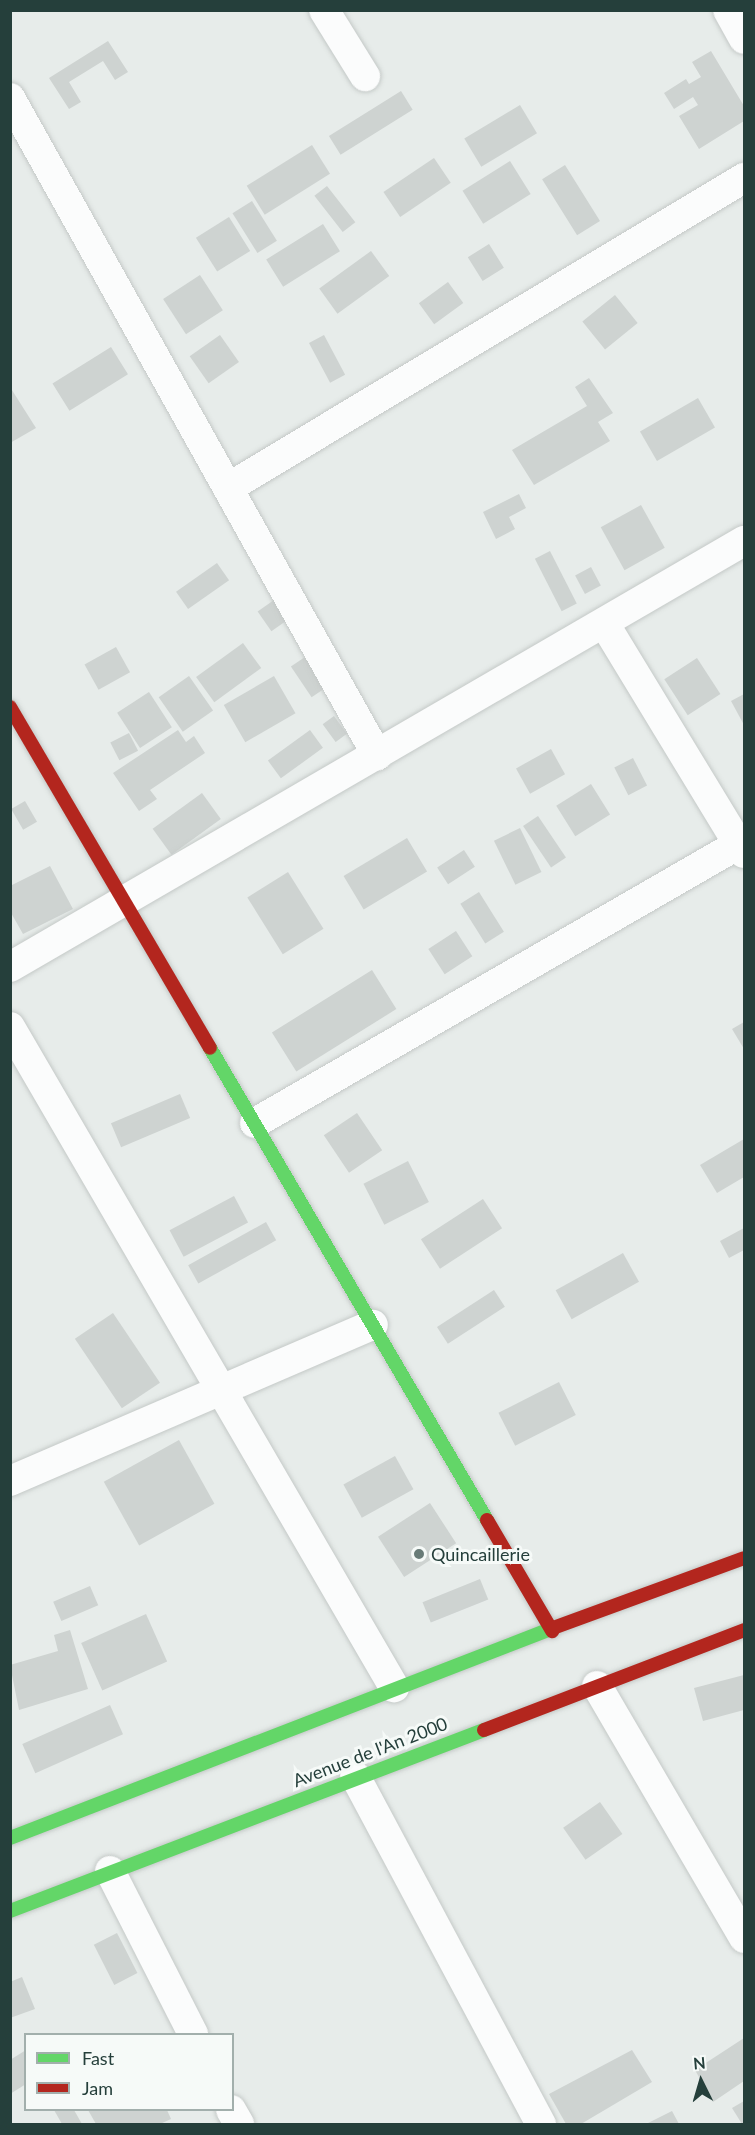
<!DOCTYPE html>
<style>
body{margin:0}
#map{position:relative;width:755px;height:2135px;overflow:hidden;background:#e7ecea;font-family:Lato,sans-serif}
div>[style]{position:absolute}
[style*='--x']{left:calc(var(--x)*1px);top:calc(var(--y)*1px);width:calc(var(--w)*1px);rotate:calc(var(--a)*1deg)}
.building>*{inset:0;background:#ced3d1;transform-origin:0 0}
.roads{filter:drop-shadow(0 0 2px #c4c9c7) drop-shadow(0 0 2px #c4c9c7)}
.street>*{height:30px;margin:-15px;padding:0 15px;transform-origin:15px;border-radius:15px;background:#fbfcfc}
.fast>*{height:14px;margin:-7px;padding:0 7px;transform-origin:7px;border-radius:7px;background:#63d668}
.jam>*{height:14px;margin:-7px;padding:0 7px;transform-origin:7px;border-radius:7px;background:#b3261e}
.dots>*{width:16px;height:16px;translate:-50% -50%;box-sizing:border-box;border:3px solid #f6faf8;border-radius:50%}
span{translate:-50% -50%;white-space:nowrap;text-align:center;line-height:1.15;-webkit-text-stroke:6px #f6faf8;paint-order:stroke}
.poi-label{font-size:18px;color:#253f3b}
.left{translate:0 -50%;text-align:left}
.street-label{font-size:18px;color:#253f3b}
.frame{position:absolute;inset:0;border:12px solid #253f3b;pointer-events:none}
.legend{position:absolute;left:24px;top:2033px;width:210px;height:78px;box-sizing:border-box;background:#f6faf8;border:2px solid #a2afac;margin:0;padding:8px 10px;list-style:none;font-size:18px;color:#253f3b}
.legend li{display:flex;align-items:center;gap:12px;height:30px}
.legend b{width:30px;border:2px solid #a2afac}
.north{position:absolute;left:671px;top:2051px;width:60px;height:60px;-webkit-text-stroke:4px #f6faf8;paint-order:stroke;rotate:355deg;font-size:16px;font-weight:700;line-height:24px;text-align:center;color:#253f3b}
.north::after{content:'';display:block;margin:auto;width:21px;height:27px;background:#253f3b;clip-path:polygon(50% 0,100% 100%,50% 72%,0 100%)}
</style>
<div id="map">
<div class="building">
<div style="clip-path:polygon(108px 41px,128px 72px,115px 80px,103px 61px,69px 82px,81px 102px,69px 109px,49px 78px)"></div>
<div style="clip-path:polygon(711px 51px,744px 106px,744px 121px,699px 149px,679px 116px,698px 105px,693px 97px,674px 109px,664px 93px,686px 79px,689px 84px,701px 77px,692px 62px)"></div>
<div style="left:401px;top:91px;width:22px;height:85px;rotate:58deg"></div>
<div style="left:520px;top:105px;width:33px;height:65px;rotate:59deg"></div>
<div style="left:312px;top:145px;width:34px;height:77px;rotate:58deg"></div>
<div style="left:434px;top:158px;width:30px;height:61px;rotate:56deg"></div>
<div style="left:510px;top:161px;width:39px;height:56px;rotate:58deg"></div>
<div style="left:565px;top:165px;width:66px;height:27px;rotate:58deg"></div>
<div style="left:327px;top:186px;width:46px;height:16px;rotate:52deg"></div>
<div style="left:252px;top:201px;width:47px;height:23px;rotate:58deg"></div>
<div style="left:229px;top:217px;width:40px;height:39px;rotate:58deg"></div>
<div style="left:323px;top:224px;width:32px;height:67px;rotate:58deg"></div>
<div style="left:489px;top:244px;width:28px;height:25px;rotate:58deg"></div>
<div style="left:371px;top:251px;width:31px;height:64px;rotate:54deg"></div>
<div style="left:200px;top:275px;width:42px;height:44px;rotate:57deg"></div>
<div style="left:448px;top:282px;width:26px;height:36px;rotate:54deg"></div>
<div style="left:615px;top:295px;width:36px;height:42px;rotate:51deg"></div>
<div style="left:220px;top:335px;width:33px;height:37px;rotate:55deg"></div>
<div style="left:324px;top:335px;width:45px;height:17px;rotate:62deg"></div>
<div style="left:111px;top:347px;width:32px;height:69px;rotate:58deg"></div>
<div style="clip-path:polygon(589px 378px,613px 413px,598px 422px,610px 441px,534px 485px,512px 450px,587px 406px,575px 387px)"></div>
<div style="clip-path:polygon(10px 387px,36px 428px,10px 443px)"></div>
<div style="left:698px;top:398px;width:34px;height:67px;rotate:60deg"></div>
<div style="clip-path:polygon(519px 494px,526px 508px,509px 517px,515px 529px,496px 539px,483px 512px)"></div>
<div style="left:641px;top:505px;width:49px;height:46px;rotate:61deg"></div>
<div style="left:550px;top:551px;width:59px;height:17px;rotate:63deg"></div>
<div style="left:217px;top:563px;width:21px;height:50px;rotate:55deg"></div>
<div style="left:591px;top:567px;width:21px;height:18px;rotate:62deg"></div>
<div style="left:274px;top:600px;width:24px;height:20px;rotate:55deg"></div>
<div style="left:243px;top:643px;width:31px;height:58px;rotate:54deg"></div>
<div style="left:116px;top:647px;width:29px;height:36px;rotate:61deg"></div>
<div style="left:305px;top:657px;width:37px;height:17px;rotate:56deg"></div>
<div style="left:697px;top:658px;width:43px;height:39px;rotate:57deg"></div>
<div style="left:189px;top:676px;width:42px;height:37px;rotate:55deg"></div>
<div style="left:274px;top:676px;width:43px;height:58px;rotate:60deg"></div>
<div style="left:149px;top:692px;width:42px;height:38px;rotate:57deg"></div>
<div style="clip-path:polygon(744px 694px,744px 725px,731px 701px)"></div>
<div style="left:334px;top:716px;width:22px;height:14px;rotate:54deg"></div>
<div style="clip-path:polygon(178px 730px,186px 742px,194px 736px,205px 753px,150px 790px,157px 799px,139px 811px,113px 773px)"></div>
<div style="left:310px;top:730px;width:22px;height:52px;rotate:54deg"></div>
<div style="left:129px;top:733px;width:20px;height:21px;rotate:63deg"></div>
<div style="left:551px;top:749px;width:29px;height:40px;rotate:61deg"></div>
<div style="left:633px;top:758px;width:31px;height:21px;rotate:63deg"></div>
<div style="left:591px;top:784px;width:36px;height:41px;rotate:58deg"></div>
<div style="left:202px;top:793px;width:32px;height:61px;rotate:54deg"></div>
<div style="left:25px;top:801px;width:24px;height:16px;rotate:60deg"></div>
<div style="left:538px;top:816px;width:50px;height:18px;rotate:56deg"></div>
<div style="left:520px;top:828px;width:49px;height:29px;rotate:64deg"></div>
<div style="left:407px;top:838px;width:39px;height:74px;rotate:59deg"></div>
<div style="left:464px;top:850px;width:20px;height:32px;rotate:57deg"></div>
<div style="clip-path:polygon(50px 866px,73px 909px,23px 934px,10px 911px,10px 886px)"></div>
<div style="left:288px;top:872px;width:67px;height:48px;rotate:58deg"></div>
<div style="left:479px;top:892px;width:47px;height:22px;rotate:58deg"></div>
<div style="left:456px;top:931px;width:30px;height:33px;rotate:57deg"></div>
<div style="left:372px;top:970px;width:46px;height:118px;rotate:58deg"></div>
<div style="clip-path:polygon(744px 1022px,744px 1049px,732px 1029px)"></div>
<div style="left:180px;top:1094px;width:26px;height:75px;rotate:67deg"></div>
<div style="left:357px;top:1113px;width:45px;height:40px;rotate:56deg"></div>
<div style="clip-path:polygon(744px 1139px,744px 1177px,717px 1193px,700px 1165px)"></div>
<div style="left:408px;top:1161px;width:46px;height:50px;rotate:63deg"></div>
<div style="left:234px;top:1196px;width:30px;height:73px;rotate:62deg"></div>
<div style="left:483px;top:1199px;width:35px;height:74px;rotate:57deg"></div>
<div style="left:266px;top:1222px;width:21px;height:89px;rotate:61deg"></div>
<div style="clip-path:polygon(744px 1228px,744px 1250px,729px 1258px,720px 1241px)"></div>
<div style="left:623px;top:1253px;width:33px;height:77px;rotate:61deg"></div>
<div style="left:494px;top:1290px;width:20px;height:68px;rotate:57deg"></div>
<div style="left:113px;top:1313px;width:84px;height:46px;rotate:56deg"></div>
<div style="left:559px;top:1382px;width:37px;height:68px;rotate:63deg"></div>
<div style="left:179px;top:1440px;width:73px;height:86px;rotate:61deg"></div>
<div style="left:395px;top:1456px;width:38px;height:59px;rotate:61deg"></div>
<div style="left:430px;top:1503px;width:48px;height:62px;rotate:57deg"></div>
<div style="left:480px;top:1579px;width:22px;height:62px;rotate:68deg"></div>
<div style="left:90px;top:1586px;width:21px;height:40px;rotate:67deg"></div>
<div style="left:146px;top:1614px;width:52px;height:71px;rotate:66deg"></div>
<div style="clip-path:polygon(70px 1630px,88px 1689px,19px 1710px,10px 1665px,58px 1651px,54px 1635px)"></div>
<div style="clip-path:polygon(744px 1675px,744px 1710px,703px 1721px,694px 1688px)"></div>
<div style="left:110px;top:1705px;width:32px;height:96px;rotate:66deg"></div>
<div style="left:600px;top:1802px;width:39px;height:45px;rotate:55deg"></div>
<div style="left:117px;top:1933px;width:45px;height:26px;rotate:63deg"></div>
<div style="clip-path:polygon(22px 1977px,35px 2009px,10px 2018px,10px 1982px)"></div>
<div style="clip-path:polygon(744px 2038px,744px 2081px,713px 2102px,695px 2070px)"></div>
<div style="clip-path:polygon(26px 2050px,26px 2084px,10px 2094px,10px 2060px)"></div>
<div style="clip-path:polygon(632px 2050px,652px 2082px,581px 2124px,566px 2124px,549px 2094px)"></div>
<div style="clip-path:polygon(744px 2101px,744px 2124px,742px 2124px,732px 2108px)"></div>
<div style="clip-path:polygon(54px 2110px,74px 2110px,82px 2124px,62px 2124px)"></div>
<div style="clip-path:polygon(88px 2110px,167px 2110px,171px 2119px,160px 2124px,96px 2124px)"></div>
<div style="clip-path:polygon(672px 2111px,679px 2124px,646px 2124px)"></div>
</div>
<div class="roads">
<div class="street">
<div style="--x:324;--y:10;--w:78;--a:58.2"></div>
<div style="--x:728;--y:10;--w:33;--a:61"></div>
<div style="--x:10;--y:98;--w:753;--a:60.81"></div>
<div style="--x:228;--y:488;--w:602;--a:-31"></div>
<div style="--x:604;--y:623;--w:269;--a:58.7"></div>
<div style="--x:10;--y:967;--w:849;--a:-30.13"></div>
<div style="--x:10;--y:1027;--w:764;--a:59.81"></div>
<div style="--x:255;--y:1123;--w:564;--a:-29.97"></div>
<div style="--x:10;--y:1481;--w:395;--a:-23.3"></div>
<div style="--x:597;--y:1686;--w:292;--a:59.7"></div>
<div style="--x:355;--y:1776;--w:395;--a:61.9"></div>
<div style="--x:110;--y:1871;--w:183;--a:63"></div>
<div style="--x:231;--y:2110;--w:16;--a:60"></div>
</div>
<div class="fast">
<div style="--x:210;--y:1048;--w:547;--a:59.59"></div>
<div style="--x:10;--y:1838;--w:582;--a:-21.14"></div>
<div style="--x:10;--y:1911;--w:507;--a:-20.9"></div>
</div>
<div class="jam">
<div style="--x:10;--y:707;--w:395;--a:59.6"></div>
<div style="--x:487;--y:1520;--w:129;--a:59.6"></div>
<div style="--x:553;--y:1628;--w:203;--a:-20.1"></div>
<div style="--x:484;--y:1730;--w:279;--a:-21"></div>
</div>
</div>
<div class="dots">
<div style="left:419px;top:1554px;background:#697c78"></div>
</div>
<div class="poi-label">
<span class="left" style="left:431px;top:1554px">Quincaillerie</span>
</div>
<div class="street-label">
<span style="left:370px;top:1752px;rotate:-21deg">Avenue de l'An 2000</span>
</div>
<div class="frame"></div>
<ul class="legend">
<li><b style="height:8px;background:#63d668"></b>Fast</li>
<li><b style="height:8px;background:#b3261e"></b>Jam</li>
</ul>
<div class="north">N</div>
</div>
